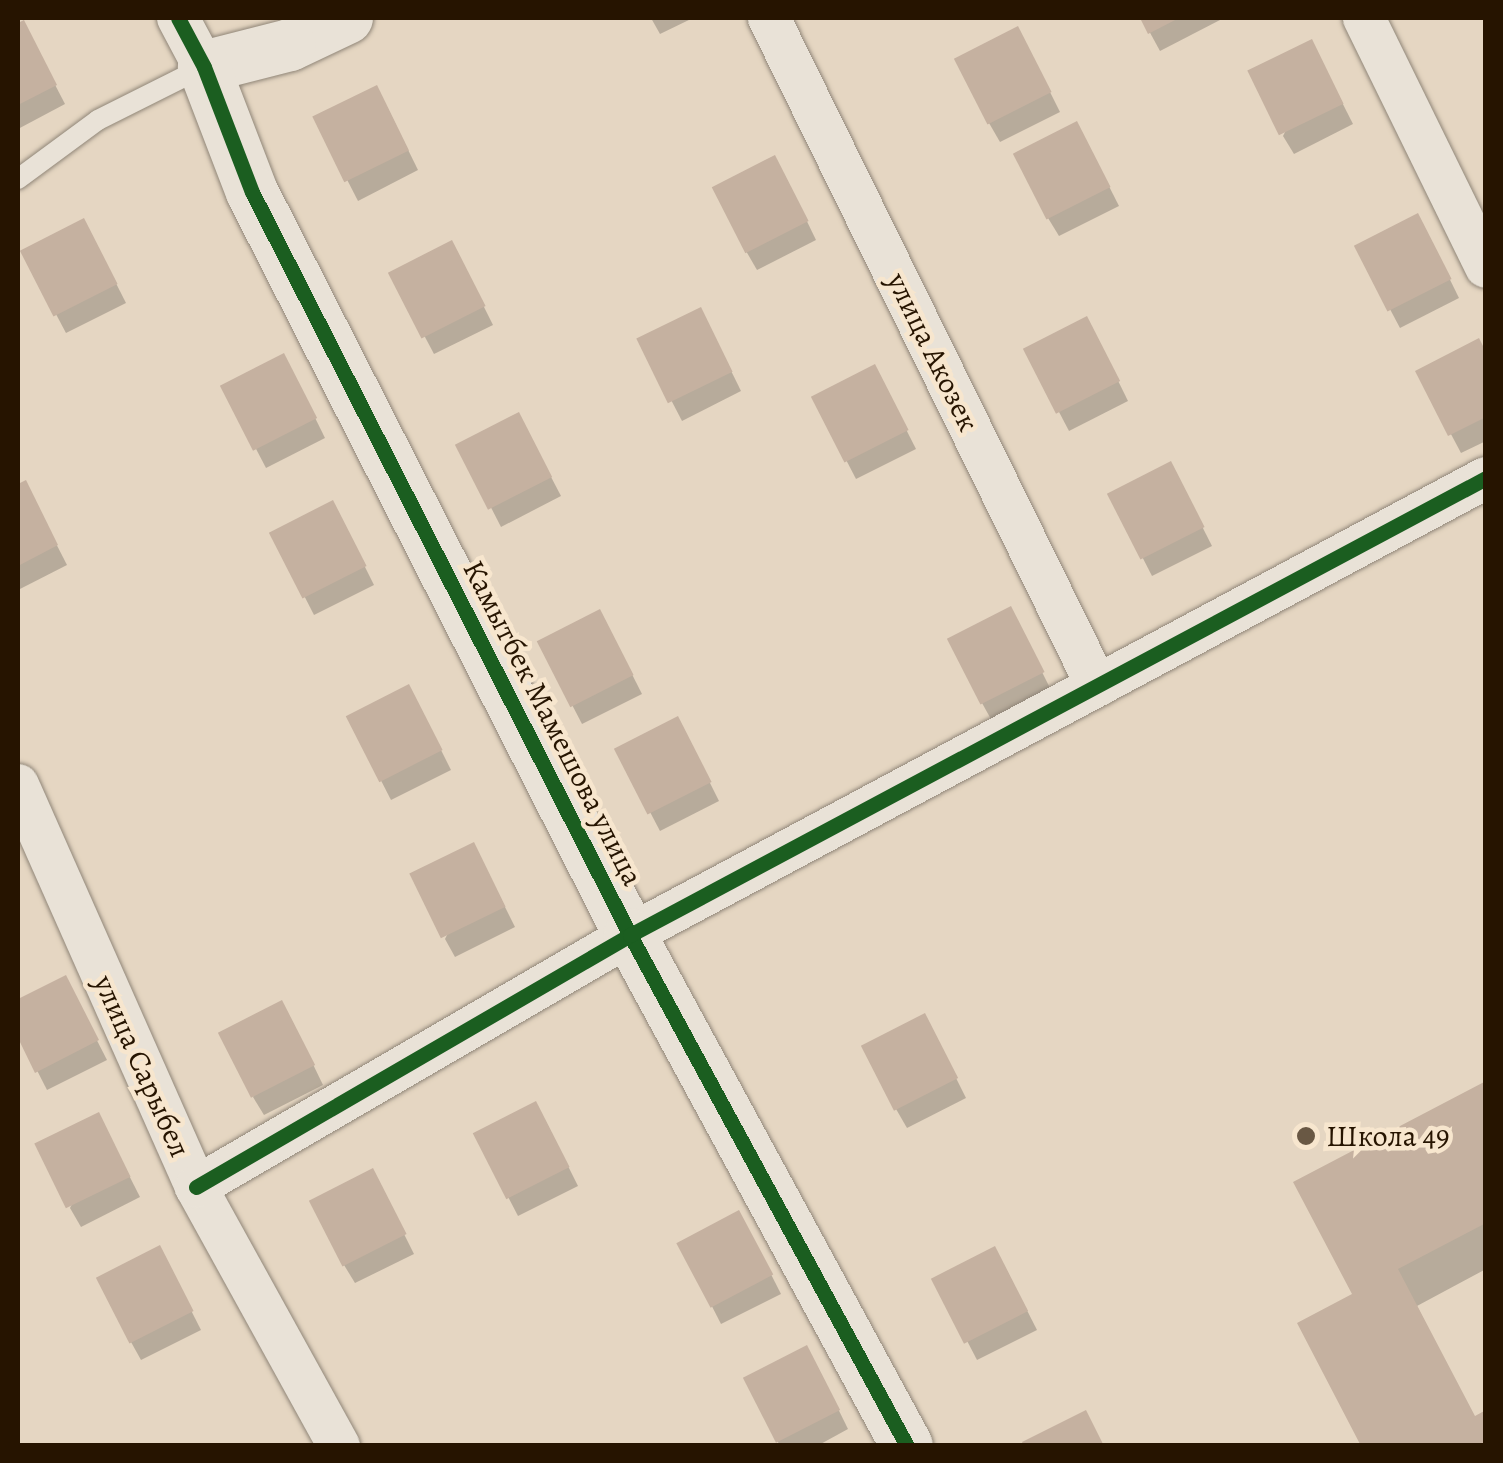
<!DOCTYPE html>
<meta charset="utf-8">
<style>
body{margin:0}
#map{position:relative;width:1503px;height:1463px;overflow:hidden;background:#e5d6c2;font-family:Alegreya,serif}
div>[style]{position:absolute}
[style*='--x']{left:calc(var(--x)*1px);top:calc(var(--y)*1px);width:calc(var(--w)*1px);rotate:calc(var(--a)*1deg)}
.shadow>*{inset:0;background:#0003}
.building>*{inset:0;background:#c5b1a0;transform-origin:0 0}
.roads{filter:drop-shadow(0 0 2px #908678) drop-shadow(0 0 2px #908678)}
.service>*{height:20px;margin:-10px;padding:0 10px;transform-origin:10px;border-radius:10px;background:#e9e2d7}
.minor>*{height:42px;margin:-21px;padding:0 21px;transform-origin:21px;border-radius:21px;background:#e9e2d7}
.tertiary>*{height:52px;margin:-26px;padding:0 26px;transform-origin:26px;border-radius:26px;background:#e9e2d7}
.cycleway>*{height:15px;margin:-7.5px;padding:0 7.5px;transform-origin:7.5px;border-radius:7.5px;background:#1b5e20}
.dots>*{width:28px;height:28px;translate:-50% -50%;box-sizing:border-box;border:5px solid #f7e6ce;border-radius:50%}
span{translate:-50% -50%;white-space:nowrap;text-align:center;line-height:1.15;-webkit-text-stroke:9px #f7e6ce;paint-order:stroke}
.street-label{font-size:30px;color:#261400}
.poi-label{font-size:30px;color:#261400}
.left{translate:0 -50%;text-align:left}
.frame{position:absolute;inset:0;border:20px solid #261400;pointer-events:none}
</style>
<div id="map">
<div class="shadow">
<div style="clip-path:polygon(651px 18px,693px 18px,660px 34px)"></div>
<div style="clip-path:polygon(1142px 18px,1219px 18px,1220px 20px,1160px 51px)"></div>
<div style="clip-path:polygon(23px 23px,65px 104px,18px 129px,18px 26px)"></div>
<div style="clip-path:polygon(1028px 48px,1060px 112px,1000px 142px,989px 123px)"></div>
<div style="clip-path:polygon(1321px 61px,1353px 124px,1294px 154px,1283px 136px)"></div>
<div style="clip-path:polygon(387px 107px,418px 170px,358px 201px,316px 119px)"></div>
<div style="clip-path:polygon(1087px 143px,1119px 206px,1059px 236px,1048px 218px)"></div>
<div style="clip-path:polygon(785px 176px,816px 240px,757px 270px,746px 251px)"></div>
<div style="clip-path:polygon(1428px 235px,1459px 298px,1400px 328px,1357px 247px)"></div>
<div style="clip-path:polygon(94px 240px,126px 303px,66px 333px,23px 252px)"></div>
<div style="clip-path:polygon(461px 261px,493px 325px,434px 354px,391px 273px)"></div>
<div style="clip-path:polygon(710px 328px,741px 391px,682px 421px,640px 340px)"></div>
<div style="clip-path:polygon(1097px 338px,1128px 401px,1069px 431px,1026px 349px)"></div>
<div style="clip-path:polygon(1486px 355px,1486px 441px,1461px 453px,1418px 372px)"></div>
<div style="clip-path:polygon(294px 375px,325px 438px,266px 468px,223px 386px)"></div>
<div style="clip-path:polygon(884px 386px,916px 449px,856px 479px,814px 398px)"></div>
<div style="clip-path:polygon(528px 433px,561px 496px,501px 527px,459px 445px)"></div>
<div style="clip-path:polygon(25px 483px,67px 565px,18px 590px,18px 487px)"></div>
<div style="clip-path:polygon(1180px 483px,1212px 546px,1152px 576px,1110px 494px)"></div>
<div style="clip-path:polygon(342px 521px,374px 585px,314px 615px,272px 533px)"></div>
<div style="clip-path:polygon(1020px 628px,1052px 692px,992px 721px,982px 703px)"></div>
<div style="clip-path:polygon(610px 631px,642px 694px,582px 724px,540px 643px)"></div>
<div style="clip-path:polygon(419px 706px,451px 770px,391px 800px,349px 718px)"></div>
<div style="clip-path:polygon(687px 737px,719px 801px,660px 831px,617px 749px)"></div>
<div style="clip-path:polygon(483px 863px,515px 927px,455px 957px,445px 939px)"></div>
<div style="clip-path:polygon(65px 978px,107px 1060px,47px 1090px,18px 1033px,18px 1002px)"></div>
<div style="clip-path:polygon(292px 1021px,323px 1085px,264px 1115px,253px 1097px)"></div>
<div style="clip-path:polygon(934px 1034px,966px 1098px,907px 1128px,896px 1109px)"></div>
<div style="clip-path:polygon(1486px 1083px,1486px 1269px,1417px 1306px,1486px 1446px,1355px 1295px)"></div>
<div style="clip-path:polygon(546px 1122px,578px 1186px,518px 1216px,476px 1135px)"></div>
<div style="clip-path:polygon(108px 1134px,140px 1197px,81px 1227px,70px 1208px)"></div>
<div style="clip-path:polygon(382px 1190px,414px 1254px,355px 1283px,344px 1265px)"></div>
<div style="clip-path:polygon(749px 1231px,781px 1294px,721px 1324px,679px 1242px)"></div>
<div style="clip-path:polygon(169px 1267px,201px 1330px,141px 1360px,131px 1342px)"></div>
<div style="clip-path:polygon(1005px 1267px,1037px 1330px,977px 1360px,935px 1279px)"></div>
<div style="clip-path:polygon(817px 1366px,848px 1429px,817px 1446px,780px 1446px,746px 1378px)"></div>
</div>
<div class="building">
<div style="clip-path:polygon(1140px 18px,1179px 18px,1148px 34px)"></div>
<div style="clip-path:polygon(24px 20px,57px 85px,18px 105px,18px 23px)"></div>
<div style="left:1018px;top:26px;width:74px;height:72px;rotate:63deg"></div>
<div style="left:1312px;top:39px;width:72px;height:72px;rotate:64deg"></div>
<div style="left:377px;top:85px;width:73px;height:72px;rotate:64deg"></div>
<div style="left:1077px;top:121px;width:74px;height:72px;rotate:63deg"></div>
<div style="left:775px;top:155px;width:74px;height:71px;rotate:63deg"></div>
<div style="left:1418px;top:213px;width:74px;height:72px;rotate:63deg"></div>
<div style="left:84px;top:218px;width:74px;height:72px;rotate:63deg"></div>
<div style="left:452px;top:240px;width:74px;height:72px;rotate:63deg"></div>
<div style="left:701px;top:307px;width:72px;height:72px;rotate:64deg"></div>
<div style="left:1087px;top:316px;width:73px;height:72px;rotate:63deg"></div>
<div style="clip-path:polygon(1479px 338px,1486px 352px,1486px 417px,1448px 436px,1415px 371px)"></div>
<div style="left:284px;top:353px;width:73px;height:72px;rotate:63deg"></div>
<div style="left:875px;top:364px;width:74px;height:72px;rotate:63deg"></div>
<div style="left:519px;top:412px;width:73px;height:72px;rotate:63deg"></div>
<div style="left:1171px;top:461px;width:74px;height:72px;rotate:63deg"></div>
<div style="clip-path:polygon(26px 480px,58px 545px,18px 566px,18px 484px)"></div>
<div style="left:333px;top:500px;width:74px;height:72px;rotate:63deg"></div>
<div style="left:1011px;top:606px;width:74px;height:72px;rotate:63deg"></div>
<div style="left:600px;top:609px;width:74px;height:71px;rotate:63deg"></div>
<div style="left:409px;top:684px;width:74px;height:71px;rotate:63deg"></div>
<div style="left:678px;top:716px;width:74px;height:72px;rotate:63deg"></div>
<div style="left:474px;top:842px;width:72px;height:72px;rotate:64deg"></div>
<div style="clip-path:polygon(66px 975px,99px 1040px,35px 1073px,18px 1038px,18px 999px)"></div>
<div style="left:282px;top:1000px;width:73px;height:72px;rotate:63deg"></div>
<div style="left:925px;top:1013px;width:73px;height:72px;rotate:63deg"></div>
<div style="clip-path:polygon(1486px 1081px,1486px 1223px,1398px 1269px,1475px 1416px,1486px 1410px,1486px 1446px,1361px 1446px,1297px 1323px,1352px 1294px,1293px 1182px)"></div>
<div style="left:536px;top:1101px;width:74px;height:71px;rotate:63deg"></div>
<div style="left:99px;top:1112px;width:72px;height:72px;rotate:64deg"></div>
<div style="left:373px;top:1168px;width:74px;height:72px;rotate:63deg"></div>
<div style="left:739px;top:1210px;width:73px;height:71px;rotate:62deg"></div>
<div style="left:160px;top:1245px;width:74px;height:72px;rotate:63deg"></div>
<div style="left:995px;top:1246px;width:73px;height:72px;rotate:63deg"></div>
<div style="left:807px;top:1345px;width:73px;height:72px;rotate:63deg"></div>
<div style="clip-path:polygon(1086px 1410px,1104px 1446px,1024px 1446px,1022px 1442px)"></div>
</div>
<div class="roads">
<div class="service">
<div style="--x:18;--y:179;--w:99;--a:-36.4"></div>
<div style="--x:98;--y:120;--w:116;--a:-26.6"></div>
</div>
<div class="minor">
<div style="--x:178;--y:18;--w:55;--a:62"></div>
<div style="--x:769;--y:18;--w:744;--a:63.85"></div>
<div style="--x:1364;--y:18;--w:277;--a:63.9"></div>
<div style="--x:18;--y:785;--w:440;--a:66.1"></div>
<div style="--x:196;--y:1187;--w:296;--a:61.1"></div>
<div style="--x:196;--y:1187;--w:502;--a:-30.14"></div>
<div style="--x:630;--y:935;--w:970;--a:-28.1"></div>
</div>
<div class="tertiary">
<div style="--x:347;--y:18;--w:63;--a:154.7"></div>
<div style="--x:290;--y:45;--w:89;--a:165.7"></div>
<div style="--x:204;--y:67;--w:134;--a:69"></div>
<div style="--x:252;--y:192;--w:834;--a:63.04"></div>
<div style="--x:630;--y:935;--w:581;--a:61.54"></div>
</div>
</div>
<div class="cycleway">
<div style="--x:178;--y:18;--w:55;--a:62"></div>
<div style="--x:204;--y:67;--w:134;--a:69"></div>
<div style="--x:252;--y:192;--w:834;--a:63.04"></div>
<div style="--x:630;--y:935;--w:581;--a:61.54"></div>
<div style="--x:196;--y:1187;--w:502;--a:-30.14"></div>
<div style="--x:630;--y:935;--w:970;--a:-28.1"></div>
</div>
<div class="dots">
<div style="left:1306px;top:1136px;background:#695844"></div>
</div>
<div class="street-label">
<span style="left:933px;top:352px;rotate:64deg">улица Акозек</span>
<span style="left:553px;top:723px;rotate:63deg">Камытбек Мамешова улица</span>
<span style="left:142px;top:1066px;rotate:66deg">улица Сарыбел</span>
</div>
<div class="poi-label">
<span class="left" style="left:1326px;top:1136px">Школа 49</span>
</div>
<div class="frame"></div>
</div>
